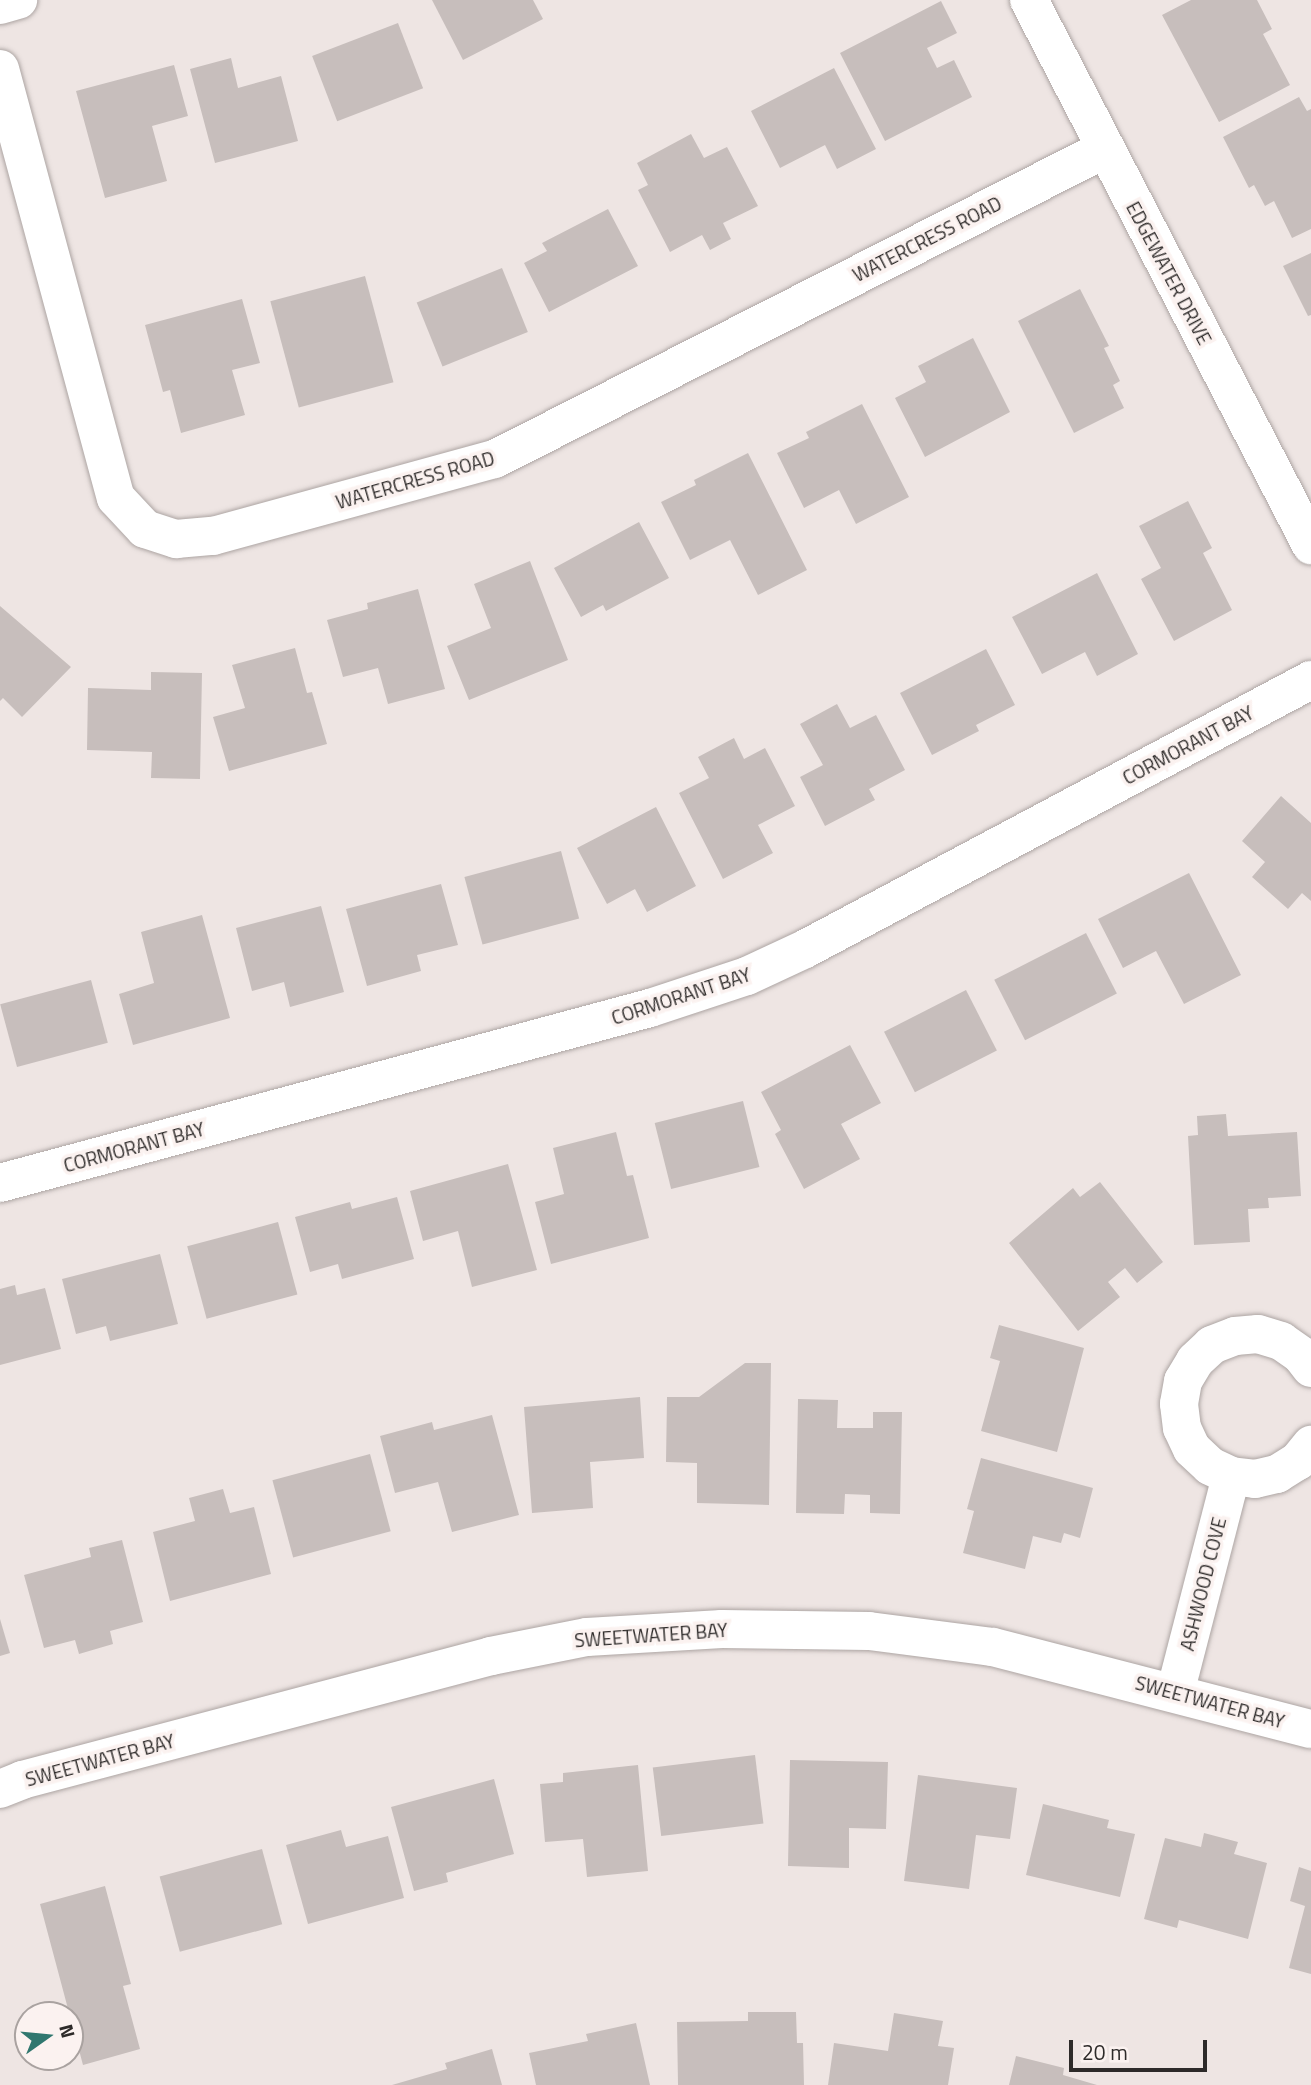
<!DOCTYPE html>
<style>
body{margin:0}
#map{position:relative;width:1311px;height:2085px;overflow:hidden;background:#eee5e3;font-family:"Titillium Web",sans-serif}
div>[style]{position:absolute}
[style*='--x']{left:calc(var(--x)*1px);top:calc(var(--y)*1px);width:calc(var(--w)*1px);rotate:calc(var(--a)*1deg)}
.building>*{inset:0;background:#c7bebc;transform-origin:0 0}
.roads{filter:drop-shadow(0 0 2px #ada5a3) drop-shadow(0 0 2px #ada5a3)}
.minor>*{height:38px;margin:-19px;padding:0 19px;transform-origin:19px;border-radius:19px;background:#fff}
span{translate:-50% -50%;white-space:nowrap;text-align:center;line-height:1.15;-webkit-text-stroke:7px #fbf2f0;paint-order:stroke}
.street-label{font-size:19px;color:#2d2a29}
.north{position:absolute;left:14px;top:2001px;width:70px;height:70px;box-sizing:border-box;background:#fbf2f0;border:2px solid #a9a2a0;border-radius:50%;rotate:75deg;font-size:19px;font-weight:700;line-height:28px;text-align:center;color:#2d2a29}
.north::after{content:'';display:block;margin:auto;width:24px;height:32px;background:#30776f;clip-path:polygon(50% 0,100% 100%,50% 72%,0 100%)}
.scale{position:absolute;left:1069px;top:2040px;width:138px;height:32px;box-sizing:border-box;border:4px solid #2d2a29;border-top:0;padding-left:9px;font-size:21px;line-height:24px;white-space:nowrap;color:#2d2a29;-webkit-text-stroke:5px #fbf2f0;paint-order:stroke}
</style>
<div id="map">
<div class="building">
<div style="clip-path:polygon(432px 0,533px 0,543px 19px,463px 60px)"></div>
<div style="clip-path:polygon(1191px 0,1257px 0,1272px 29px,1263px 34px,1290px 85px,1219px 122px,1162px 15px)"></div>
<div style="clip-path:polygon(941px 1px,957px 33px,927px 48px,937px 68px,954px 60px,972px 97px,885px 141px,840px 53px)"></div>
<div style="left:398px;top:23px;width:70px;height:92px;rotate:69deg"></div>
<div style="clip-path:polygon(231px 58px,238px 88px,281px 76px,298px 141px,215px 163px,190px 69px)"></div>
<div style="clip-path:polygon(174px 65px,188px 116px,152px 126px,167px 181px,105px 198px,76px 91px)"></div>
<div style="clip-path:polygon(834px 68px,876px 149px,837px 169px,825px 145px,780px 168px,751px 111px)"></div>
<div style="clip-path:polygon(1299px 97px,1307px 111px,1311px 109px,1311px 229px,1292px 238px,1274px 201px,1265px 206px,1254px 185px,1249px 188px,1223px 137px)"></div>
<div style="clip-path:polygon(691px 134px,704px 158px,727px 147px,758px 206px,723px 223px,731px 239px,710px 250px,702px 235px,670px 252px,638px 190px,648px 185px,637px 163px)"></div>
<div style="clip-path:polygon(608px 209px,638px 266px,549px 312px,524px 263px,547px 251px,542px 243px)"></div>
<div style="clip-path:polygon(1311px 253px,1311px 315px,1308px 316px,1283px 266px)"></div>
<div style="left:502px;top:268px;width:69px;height:92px;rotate:68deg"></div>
<div style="left:365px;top:276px;width:110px;height:98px;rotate:75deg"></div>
<div style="clip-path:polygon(1080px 289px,1109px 346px,1104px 348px,1120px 381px,1113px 385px,1124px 408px,1074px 433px,1018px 321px)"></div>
<div style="clip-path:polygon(242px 299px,260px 363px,232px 370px,245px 415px,181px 433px,170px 390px,163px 392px,145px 325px)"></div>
<div style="clip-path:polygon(973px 338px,1010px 412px,925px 457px,895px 398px,926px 382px,918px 366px)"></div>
<div style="clip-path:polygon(862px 404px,909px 497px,856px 524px,839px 490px,804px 508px,777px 453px,809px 438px,806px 432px)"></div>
<div style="clip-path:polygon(748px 453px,807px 570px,758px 595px,730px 540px,690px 560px,661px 502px,696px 485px,694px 480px)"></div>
<div style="clip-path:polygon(1188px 501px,1212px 548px,1203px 553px,1232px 610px,1174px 641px,1141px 579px,1161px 568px,1139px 526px)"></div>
<div style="clip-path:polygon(639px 522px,669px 578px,606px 611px,603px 605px,581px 617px,554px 568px)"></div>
<div style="clip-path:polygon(530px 561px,568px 660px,469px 700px,447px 646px,491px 628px,474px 584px)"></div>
<div style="clip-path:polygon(1097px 573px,1138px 654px,1097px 676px,1085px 652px,1042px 674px,1012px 617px)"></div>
<div style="clip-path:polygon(418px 589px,445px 689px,388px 704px,378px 668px,343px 677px,327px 620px,368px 609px,367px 603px)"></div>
<div style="clip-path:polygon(0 606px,71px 667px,22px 717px,3px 698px,0 701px)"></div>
<div style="clip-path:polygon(295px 648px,307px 693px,312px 692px,327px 744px,229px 771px,213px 717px,245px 708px,232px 665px)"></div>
<div style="clip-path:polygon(986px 649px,1015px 705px,976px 725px,979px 731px,932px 755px,900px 693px)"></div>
<div style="clip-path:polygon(151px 672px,202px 673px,200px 779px,151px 778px,152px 752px,87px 750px,88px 688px,151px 690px)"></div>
<div style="clip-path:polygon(837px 704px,850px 728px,876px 715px,905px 770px,869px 789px,875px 800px,825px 826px,800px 777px,823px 765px,800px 724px)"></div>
<div style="clip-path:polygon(734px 738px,744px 759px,765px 748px,795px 806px,758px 825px,773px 853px,723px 879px,679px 793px,709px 778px,698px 757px)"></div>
<div style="clip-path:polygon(1281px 796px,1311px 823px,1311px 901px,1302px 893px,1288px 909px,1252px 877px,1265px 862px,1242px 841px)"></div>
<div style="clip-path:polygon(656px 807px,696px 886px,647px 912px,635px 889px,607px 904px,577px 848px)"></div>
<div style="left:561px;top:851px;width:70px;height:100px;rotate:75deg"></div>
<div style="clip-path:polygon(1189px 873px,1241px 975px,1184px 1004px,1156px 951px,1123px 968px,1098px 919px)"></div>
<div style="clip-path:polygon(441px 884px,458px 945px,417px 955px,421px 971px,367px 986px,346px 909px)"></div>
<div style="clip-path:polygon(321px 906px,344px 992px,290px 1007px,284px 982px,252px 991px,236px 928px)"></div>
<div style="clip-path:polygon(202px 915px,230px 1018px,133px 1045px,119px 994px,154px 983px,141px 932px)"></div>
<div style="left:1086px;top:933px;width:68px;height:103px;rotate:63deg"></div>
<div style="left:91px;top:980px;width:65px;height:94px;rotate:75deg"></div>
<div style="left:966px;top:990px;width:68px;height:92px;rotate:63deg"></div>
<div style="clip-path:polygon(850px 1045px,881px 1103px,841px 1124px,860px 1159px,804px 1189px,775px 1134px,781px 1130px,761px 1092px)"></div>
<div style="left:743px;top:1101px;width:68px;height:91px;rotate:76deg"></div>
<div style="clip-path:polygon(1226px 1114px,1228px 1136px,1297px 1132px,1301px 1196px,1268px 1198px,1269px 1208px,1248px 1209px,1250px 1242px,1194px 1245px,1188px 1136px,1198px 1135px,1197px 1116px)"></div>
<div style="clip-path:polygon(616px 1132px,627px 1176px,633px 1175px,649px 1238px,551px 1264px,535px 1202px,564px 1194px,553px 1148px)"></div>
<div style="clip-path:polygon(508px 1164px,537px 1270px,472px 1287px,458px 1231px,423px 1241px,410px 1191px)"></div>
<div style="clip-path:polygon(1100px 1182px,1163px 1262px,1137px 1283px,1125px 1268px,1108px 1282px,1120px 1297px,1078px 1331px,1009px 1243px,1073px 1188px,1080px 1197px)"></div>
<div style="clip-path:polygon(397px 1197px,414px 1259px,342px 1279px,338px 1264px,310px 1272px,295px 1217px,350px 1202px,352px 1209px)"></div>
<div style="left:278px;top:1222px;width:75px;height:94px;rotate:75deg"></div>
<div style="clip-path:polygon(160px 1254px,178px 1324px,110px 1341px,106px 1326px,76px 1334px,62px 1279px)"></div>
<div style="clip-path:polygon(15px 1285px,17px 1295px,45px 1288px,61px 1349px,0 1365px,0 1289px)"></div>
<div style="clip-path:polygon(999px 1325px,1084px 1348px,1057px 1452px,981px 1431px,1000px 1361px,990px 1358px)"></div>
<div style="clip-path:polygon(745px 1363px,771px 1363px,769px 1505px,697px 1503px,697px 1463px,666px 1462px,667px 1397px,699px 1397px)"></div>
<div style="clip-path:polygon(640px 1397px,644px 1458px,590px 1462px,593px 1508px,532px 1513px,524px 1407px)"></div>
<div style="clip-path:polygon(798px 1399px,838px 1400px,837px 1428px,873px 1428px,873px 1412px,902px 1412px,900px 1514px,870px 1513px,870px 1495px,845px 1494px,844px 1514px,796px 1513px)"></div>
<div style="clip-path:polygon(492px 1415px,519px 1515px,452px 1532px,438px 1482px,395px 1493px,380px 1436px,432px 1422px,434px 1430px)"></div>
<div style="left:370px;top:1454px;width:80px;height:101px;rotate:75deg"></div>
<div style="clip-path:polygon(981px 1458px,1093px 1488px,1080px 1538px,1064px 1533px,1061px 1543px,1033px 1536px,1025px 1569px,963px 1553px,974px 1511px,967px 1509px)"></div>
<div style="clip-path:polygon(223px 1489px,230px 1513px,254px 1507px,271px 1574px,170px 1601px,153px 1532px,195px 1521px,189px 1498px)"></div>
<div style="clip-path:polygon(122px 1540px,143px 1622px,110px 1631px,113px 1644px,79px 1654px,75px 1640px,44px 1648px,24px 1575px,91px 1557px,89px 1548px)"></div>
<div style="clip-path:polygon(0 1619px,10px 1653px,0 1656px)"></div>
<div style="left:755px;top:1755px;width:69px;height:103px;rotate:83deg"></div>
<div style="clip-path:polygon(790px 1760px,888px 1762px,886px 1829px,849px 1828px,849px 1868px,788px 1866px)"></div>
<div style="clip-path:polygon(638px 1765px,648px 1871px,587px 1877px,583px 1839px,545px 1842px,540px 1784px,563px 1782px,563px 1773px)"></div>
<div style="clip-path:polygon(918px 1775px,1017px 1788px,1010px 1839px,976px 1835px,969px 1889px,904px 1881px)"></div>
<div style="clip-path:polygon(494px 1779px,514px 1854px,446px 1873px,448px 1882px,414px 1891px,391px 1807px)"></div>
<div style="clip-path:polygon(1043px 1804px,1109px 1820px,1107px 1828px,1135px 1834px,1120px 1897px,1026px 1875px)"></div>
<div style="clip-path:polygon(341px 1830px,346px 1847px,388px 1836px,404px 1898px,308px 1924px,286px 1845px)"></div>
<div style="clip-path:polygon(1204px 1833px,1238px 1842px,1234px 1854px,1267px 1863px,1248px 1939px,1179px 1920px,1177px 1928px,1144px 1919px,1165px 1838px,1201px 1847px)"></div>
<div style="left:262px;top:1849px;width:78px;height:106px;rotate:75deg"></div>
<div style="clip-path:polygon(1299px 1867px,1311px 1871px,1311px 1974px,1289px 1968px,1305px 1906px,1290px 1901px)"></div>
<div style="clip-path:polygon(105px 1886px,131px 1984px,123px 1986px,140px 2049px,83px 2065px,40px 1904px)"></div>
<div style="clip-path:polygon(748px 2012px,796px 2012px,797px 2043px,803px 2043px,804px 2085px,678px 2085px,677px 2022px,748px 2021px)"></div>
<div style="clip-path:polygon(894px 2013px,943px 2021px,938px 2046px,954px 2048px,948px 2085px,828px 2085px,834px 2043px,888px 2051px)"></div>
<div style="clip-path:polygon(636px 2023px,650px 2085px,536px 2085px,529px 2053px,588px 2041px,586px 2034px)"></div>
<div style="clip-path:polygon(492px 2049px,502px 2085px,392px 2085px,447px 2069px,445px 2063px)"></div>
<div style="clip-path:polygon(1016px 2056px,1064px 2068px,1063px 2075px,1097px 2085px,1009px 2085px)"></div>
</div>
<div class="roads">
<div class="minor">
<div style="--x:1029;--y:0;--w:614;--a:62.64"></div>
<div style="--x:0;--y:5;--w:19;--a:-16"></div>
<div style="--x:0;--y:69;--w:444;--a:74.9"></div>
<div style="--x:116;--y:498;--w:42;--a:46.9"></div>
<div style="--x:145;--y:529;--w:33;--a:18"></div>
<div style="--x:176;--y:539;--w:37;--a:-5"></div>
<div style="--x:213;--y:536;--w:292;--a:-15.3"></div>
<div style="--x:495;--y:459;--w:684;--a:-26.94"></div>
<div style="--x:0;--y:1183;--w:673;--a:-15.07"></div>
<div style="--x:650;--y:1008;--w:102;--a:-18.3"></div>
<div style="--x:747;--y:976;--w:64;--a:-25"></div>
<div style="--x:805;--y:949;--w:573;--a:-28"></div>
<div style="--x:1311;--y:1368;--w:16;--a:-128"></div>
<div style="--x:1301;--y:1355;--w:24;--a:-145"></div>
<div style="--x:1281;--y:1341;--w:24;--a:-163"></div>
<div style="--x:1258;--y:1334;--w:23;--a:175"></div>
<div style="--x:1235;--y:1336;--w:25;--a:159"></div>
<div style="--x:1212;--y:1345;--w:23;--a:137"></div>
<div style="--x:1195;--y:1361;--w:23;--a:121"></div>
<div style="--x:1183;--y:1381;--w:23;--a:100"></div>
<div style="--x:1179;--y:1404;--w:24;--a:83"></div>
<div style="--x:1182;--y:1428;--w:23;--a:65"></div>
<div style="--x:1192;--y:1449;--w:25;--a:43"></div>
<div style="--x:1210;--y:1466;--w:23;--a:25"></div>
<div style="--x:1231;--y:1476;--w:24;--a:7"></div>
<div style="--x:1255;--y:1479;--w:23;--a:-13"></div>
<div style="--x:1277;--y:1474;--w:25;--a:-32"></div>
<div style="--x:1298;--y:1461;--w:21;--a:-51"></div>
<div style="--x:1175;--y:1693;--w:224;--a:-75.5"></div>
<div style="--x:0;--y:1789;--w:24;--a:-22"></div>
<div style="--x:22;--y:1780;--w:485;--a:-14.8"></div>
<div style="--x:491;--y:1656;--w:98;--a:-11.2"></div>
<div style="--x:587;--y:1637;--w:135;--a:-3.4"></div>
<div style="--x:722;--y:1629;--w:147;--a:0.8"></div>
<div style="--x:869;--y:1631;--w:125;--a:7.4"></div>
<div style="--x:993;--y:1647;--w:328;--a:14.5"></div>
</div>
</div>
<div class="street-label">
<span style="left:927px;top:239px;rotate:-27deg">WATERCRESS ROAD</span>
<span style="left:1169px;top:273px;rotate:62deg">EDGEWATER DRIVE</span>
<span style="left:415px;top:480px;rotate:-16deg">WATERCRESS ROAD</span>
<span style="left:1188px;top:745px;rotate:-28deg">CORMORANT BAY</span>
<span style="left:681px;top:996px;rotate:-18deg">CORMORANT BAY</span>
<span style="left:134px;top:1147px;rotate:-15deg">CORMORANT BAY</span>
<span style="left:1203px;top:1584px;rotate:-76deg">ASHWOOD COVE</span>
<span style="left:651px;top:1635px;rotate:-4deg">SWEETWATER BAY</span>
<span style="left:1210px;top:1702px;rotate:15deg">SWEETWATER BAY</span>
<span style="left:100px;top:1760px;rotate:-15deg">SWEETWATER BAY</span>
</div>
<div class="north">N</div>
<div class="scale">20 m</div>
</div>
